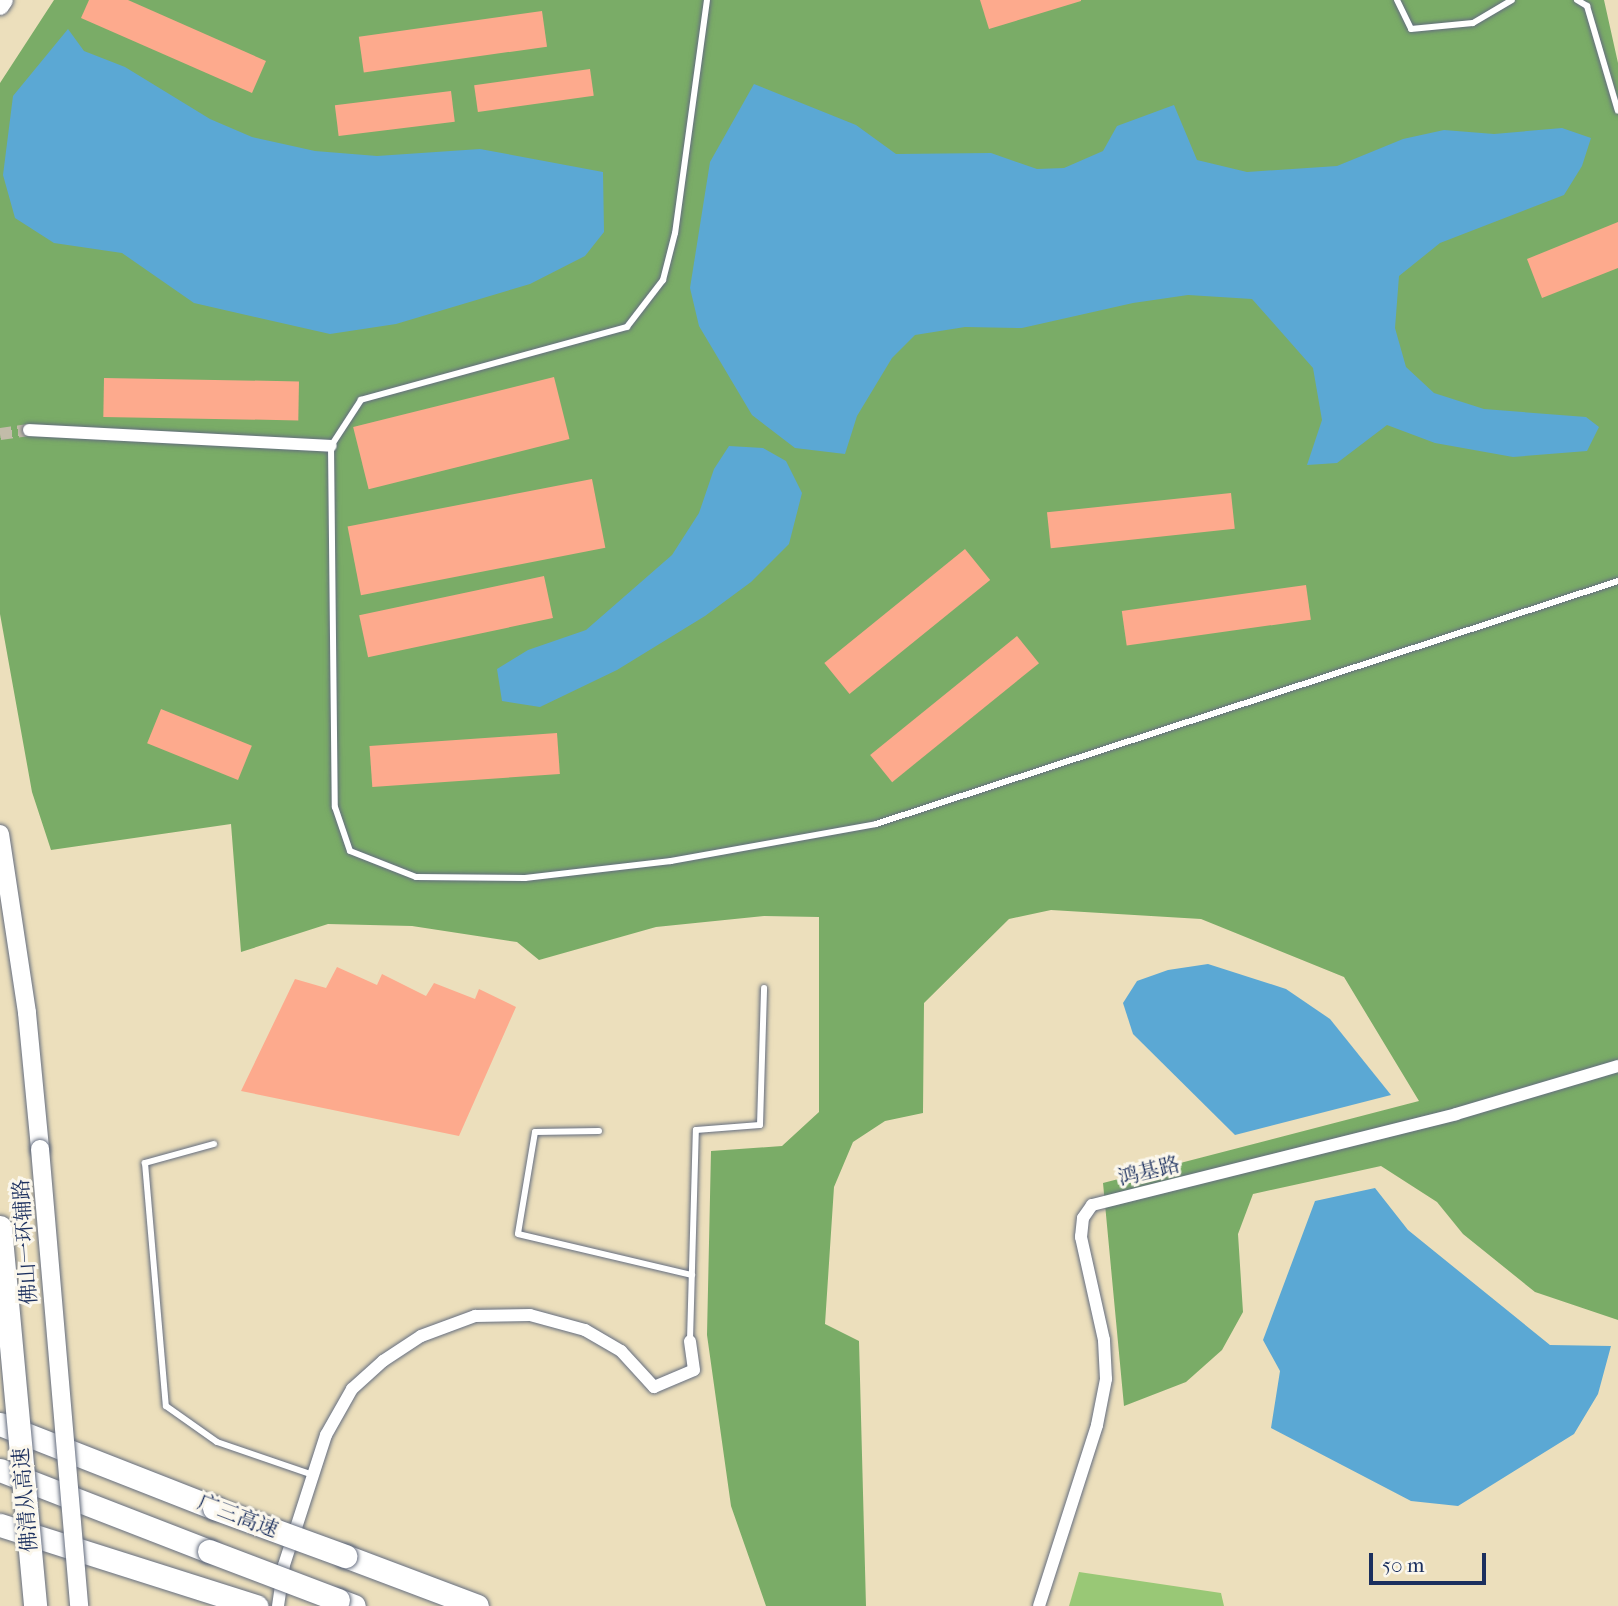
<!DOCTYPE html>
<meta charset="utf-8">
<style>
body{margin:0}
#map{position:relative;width:1618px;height:1606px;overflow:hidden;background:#ecdfbc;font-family:"IM FELL French Canon","Noto Serif SC",serif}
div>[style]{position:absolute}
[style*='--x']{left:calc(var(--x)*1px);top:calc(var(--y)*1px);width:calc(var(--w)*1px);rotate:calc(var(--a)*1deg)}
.green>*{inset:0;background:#99c876}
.forest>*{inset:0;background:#7aac67}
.water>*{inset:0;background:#5ba8d4}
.building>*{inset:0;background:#fdaa8d;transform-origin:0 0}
.minor-tunnel>*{height:12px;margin-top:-6px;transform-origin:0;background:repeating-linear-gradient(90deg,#c2bca9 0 12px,transparent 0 18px)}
.roads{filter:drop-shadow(0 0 2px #646d7f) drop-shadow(0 0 2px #646d7f)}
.service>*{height:6px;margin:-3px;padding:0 3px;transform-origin:3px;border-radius:3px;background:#fff}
.minor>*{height:12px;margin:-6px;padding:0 6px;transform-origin:6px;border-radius:6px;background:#fff}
.secondary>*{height:18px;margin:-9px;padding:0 9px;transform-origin:9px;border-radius:9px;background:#fff}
.motorway>*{height:23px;margin:-11.5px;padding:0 11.5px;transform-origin:11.5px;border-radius:11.5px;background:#fff}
.bridges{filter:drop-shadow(0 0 2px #646d7f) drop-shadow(0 0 2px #646d7f)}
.secondary-bridge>*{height:18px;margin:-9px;padding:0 9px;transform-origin:9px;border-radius:9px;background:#fff}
.motorway-bridge>*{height:23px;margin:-11.5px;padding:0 11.5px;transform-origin:11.5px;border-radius:11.5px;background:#fff}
span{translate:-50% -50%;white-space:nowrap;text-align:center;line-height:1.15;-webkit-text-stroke:6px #fbf7ec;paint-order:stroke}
.street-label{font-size:21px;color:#1b2f5e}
.scale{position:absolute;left:1369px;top:1553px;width:117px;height:32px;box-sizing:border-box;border:4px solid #1b2f5e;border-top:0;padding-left:9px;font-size:21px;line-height:24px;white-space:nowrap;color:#1b2f5e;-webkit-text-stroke:5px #fbf7ec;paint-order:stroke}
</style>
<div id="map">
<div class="green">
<div style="clip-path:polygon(1079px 1572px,1221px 1593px,1224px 1606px,1069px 1606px)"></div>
</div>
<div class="forest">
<div style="clip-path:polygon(54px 0,1604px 0,1618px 63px,1618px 1320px,1535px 1292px,1463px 1234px,1437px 1202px,1381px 1166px,1253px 1194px,1238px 1234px,1243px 1312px,1222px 1350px,1186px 1382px,1124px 1406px,1103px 1183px,1419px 1101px,1344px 977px,1201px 919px,1051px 910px,1009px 919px,924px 1003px,923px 1113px,885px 1121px,853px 1142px,834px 1187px,825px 1324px,859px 1341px,866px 1606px,766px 1606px,731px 1506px,707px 1335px,711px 1151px,782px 1146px,819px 1112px,819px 917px,764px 916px,656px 927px,539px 960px,517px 942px,412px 926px,328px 924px,241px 952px,231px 824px,51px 850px,32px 792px,0 614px,0 83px)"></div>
</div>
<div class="water">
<div style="clip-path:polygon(68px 29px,84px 51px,125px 67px,210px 119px,252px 137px,315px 151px,377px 156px,480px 149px,603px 172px,604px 232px,585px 256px,530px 284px,396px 324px,330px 334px,194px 303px,122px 253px,54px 243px,15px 218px,3px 175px,13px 96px)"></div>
<div style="clip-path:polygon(754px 84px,856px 125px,896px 154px,991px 153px,1037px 169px,1064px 168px,1103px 151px,1117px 126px,1174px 105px,1197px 160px,1247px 172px,1337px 166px,1403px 139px,1444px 130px,1494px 134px,1562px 128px,1591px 138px,1582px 166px,1564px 195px,1440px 243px,1399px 276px,1395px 328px,1406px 367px,1434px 393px,1484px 409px,1586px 417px,1599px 427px,1587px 451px,1513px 457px,1435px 443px,1387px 425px,1337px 463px,1307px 465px,1322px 420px,1313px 368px,1252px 299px,1188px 295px,1133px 303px,1022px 328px,965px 327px,915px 335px,892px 358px,857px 416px,845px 454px,795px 448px,752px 415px,699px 326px,690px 288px,710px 162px)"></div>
<div style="clip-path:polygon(729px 446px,763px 448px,786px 461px,802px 493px,789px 544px,751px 582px,705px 616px,617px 670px,540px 707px,502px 701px,497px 669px,528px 650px,586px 630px,672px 555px,699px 513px,714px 469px)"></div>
<div style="clip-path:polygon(1208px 964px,1286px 989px,1330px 1019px,1391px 1095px,1235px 1135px,1133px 1034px,1123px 1003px,1137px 981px,1168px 970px)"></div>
<div style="clip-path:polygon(1375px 1188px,1408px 1230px,1550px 1345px,1611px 1346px,1598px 1394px,1574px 1434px,1458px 1506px,1411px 1501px,1271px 1428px,1280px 1371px,1263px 1340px,1315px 1201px)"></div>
</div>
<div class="building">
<div style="clip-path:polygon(89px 0,128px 0,266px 61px,252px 93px,81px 18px)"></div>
<div style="clip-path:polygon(980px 0,1081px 0,1081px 1px,989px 29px)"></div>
<div style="left:542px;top:11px;width:36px;height:185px;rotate:82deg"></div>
<div style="left:590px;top:69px;width:27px;height:117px;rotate:82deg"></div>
<div style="left:451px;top:91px;width:31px;height:117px;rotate:83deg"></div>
<div style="clip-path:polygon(1618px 222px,1618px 268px,1542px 298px,1527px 259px)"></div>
<div style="left:554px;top:377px;width:64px;height:207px;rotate:76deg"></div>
<div style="left:104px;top:378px;width:195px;height:39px;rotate:1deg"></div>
<div style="left:592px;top:479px;width:70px;height:249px;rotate:79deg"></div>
<div style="left:1231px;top:493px;width:36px;height:185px;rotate:84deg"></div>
<div style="left:965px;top:549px;width:40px;height:181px;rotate:51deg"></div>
<div style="left:544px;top:576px;width:43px;height:189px;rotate:78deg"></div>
<div style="left:1306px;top:585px;width:35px;height:186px;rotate:82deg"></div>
<div style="left:1017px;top:636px;width:35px;height:189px;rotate:51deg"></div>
<div style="left:161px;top:709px;width:98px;height:37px;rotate:22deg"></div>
<div style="left:557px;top:733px;width:41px;height:188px;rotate:86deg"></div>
<div style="clip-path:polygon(337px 967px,377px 985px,382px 974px,426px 996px,434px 983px,475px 999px,479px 989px,516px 1007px,459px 1136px,241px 1091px,295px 979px,326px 988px)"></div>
</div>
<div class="minor-tunnel">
<div style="--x:0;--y:434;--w:29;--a:-8"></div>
</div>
<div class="roads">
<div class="service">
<div style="--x:707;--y:0;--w:235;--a:97.8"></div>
<div style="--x:675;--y:233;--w:49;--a:104.3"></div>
<div style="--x:663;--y:280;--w:59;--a:127.5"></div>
<div style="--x:627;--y:327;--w:276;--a:164.7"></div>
<div style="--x:361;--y:400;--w:55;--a:123.1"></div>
<div style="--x:331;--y:446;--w:361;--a:89.4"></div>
<div style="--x:335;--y:807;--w:46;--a:71.2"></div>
<div style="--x:350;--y:851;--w:71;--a:21.5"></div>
<div style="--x:416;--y:877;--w:109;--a:0.5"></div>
<div style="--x:525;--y:878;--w:147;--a:-6.6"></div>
<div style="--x:671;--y:861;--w:208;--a:-10.2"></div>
<div style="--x:876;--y:824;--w:781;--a:-18.13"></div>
<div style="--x:1397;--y:0;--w:32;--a:64"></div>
<div style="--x:1411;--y:29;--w:62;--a:-5.5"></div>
<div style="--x:1473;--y:23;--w:45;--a:-30.5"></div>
<div style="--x:1577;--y:0;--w:12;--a:31"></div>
<div style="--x:1587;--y:6;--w:109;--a:73.6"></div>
<div style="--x:599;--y:1131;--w:64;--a:179.1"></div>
<div style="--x:535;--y:1132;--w:103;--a:99.5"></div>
<div style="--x:518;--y:1234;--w:179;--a:13.3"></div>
<div style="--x:214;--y:1144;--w:72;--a:164.6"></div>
<div style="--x:145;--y:1163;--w:244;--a:85.1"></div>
<div style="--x:166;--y:1406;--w:62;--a:35.2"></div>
<div style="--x:217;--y:1442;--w:102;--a:19"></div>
<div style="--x:690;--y:1340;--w:210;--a:-88.4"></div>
<div style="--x:696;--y:1130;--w:64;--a:-4.5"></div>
<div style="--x:760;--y:1125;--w:137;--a:-88.3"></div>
</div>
<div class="minor">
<div style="--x:29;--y:430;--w:302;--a:3"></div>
<div style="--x:278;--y:1606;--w:41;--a:-81.7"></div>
<div style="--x:284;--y:1565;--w:137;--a:-72.1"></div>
<div style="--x:326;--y:1435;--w:53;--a:-60.5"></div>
<div style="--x:352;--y:1389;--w:42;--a:-42.1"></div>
<div style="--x:383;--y:1361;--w:45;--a:-33.3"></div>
<div style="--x:421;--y:1336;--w:58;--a:-20.3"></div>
<div style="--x:475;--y:1316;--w:55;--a:-1"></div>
<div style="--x:530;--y:1315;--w:57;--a:15.3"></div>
<div style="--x:585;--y:1330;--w:42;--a:30.3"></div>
<div style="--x:621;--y:1351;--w:49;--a:47.5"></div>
<div style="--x:654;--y:1387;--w:43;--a:-23"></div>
<div style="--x:694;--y:1370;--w:29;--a:-98"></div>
<div style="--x:1039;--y:1606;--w:190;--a:-72.2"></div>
<div style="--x:1097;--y:1425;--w:47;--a:-78.9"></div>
<div style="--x:1106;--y:1379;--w:39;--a:-93"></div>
<div style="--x:1104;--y:1340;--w:106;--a:-102.6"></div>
<div style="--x:1081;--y:1237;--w:19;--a:-84"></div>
<div style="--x:1083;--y:1218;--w:16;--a:-55"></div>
<div style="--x:1092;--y:1205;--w:375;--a:-14"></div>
<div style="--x:1456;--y:1114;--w:169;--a:-16.5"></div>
</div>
<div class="secondary">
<div style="--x:0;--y:6;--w:7;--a:-56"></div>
<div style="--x:0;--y:834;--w:181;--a:81.4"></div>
<div style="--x:27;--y:1013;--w:137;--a:84.5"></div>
</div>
<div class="motorway">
<div style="--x:0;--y:1424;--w:230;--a:21.4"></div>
<div style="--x:0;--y:1470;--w:224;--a:21.2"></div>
<div style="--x:0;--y:1525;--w:269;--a:17.6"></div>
<div style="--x:345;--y:1556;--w:141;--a:20.7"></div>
<div style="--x:338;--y:1600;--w:17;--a:21"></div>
</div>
</div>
<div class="bridges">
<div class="secondary-bridge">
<div style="--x:40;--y:1149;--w:459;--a:85.1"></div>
</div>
<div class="motorway-bridge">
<div style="--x:0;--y:1227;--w:381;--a:84.7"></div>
<div style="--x:214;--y:1508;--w:140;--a:20.1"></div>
<div style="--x:209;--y:1551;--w:138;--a:20.8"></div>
</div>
</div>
<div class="street-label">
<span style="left:1149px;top:1171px;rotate:-14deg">鸿基路</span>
<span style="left:25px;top:1242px;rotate:-94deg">佛山一环辅路</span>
<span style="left:25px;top:1500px;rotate:-95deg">佛清从高速</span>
<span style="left:238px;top:1516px;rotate:21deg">广三高速</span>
</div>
<div class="scale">50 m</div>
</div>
